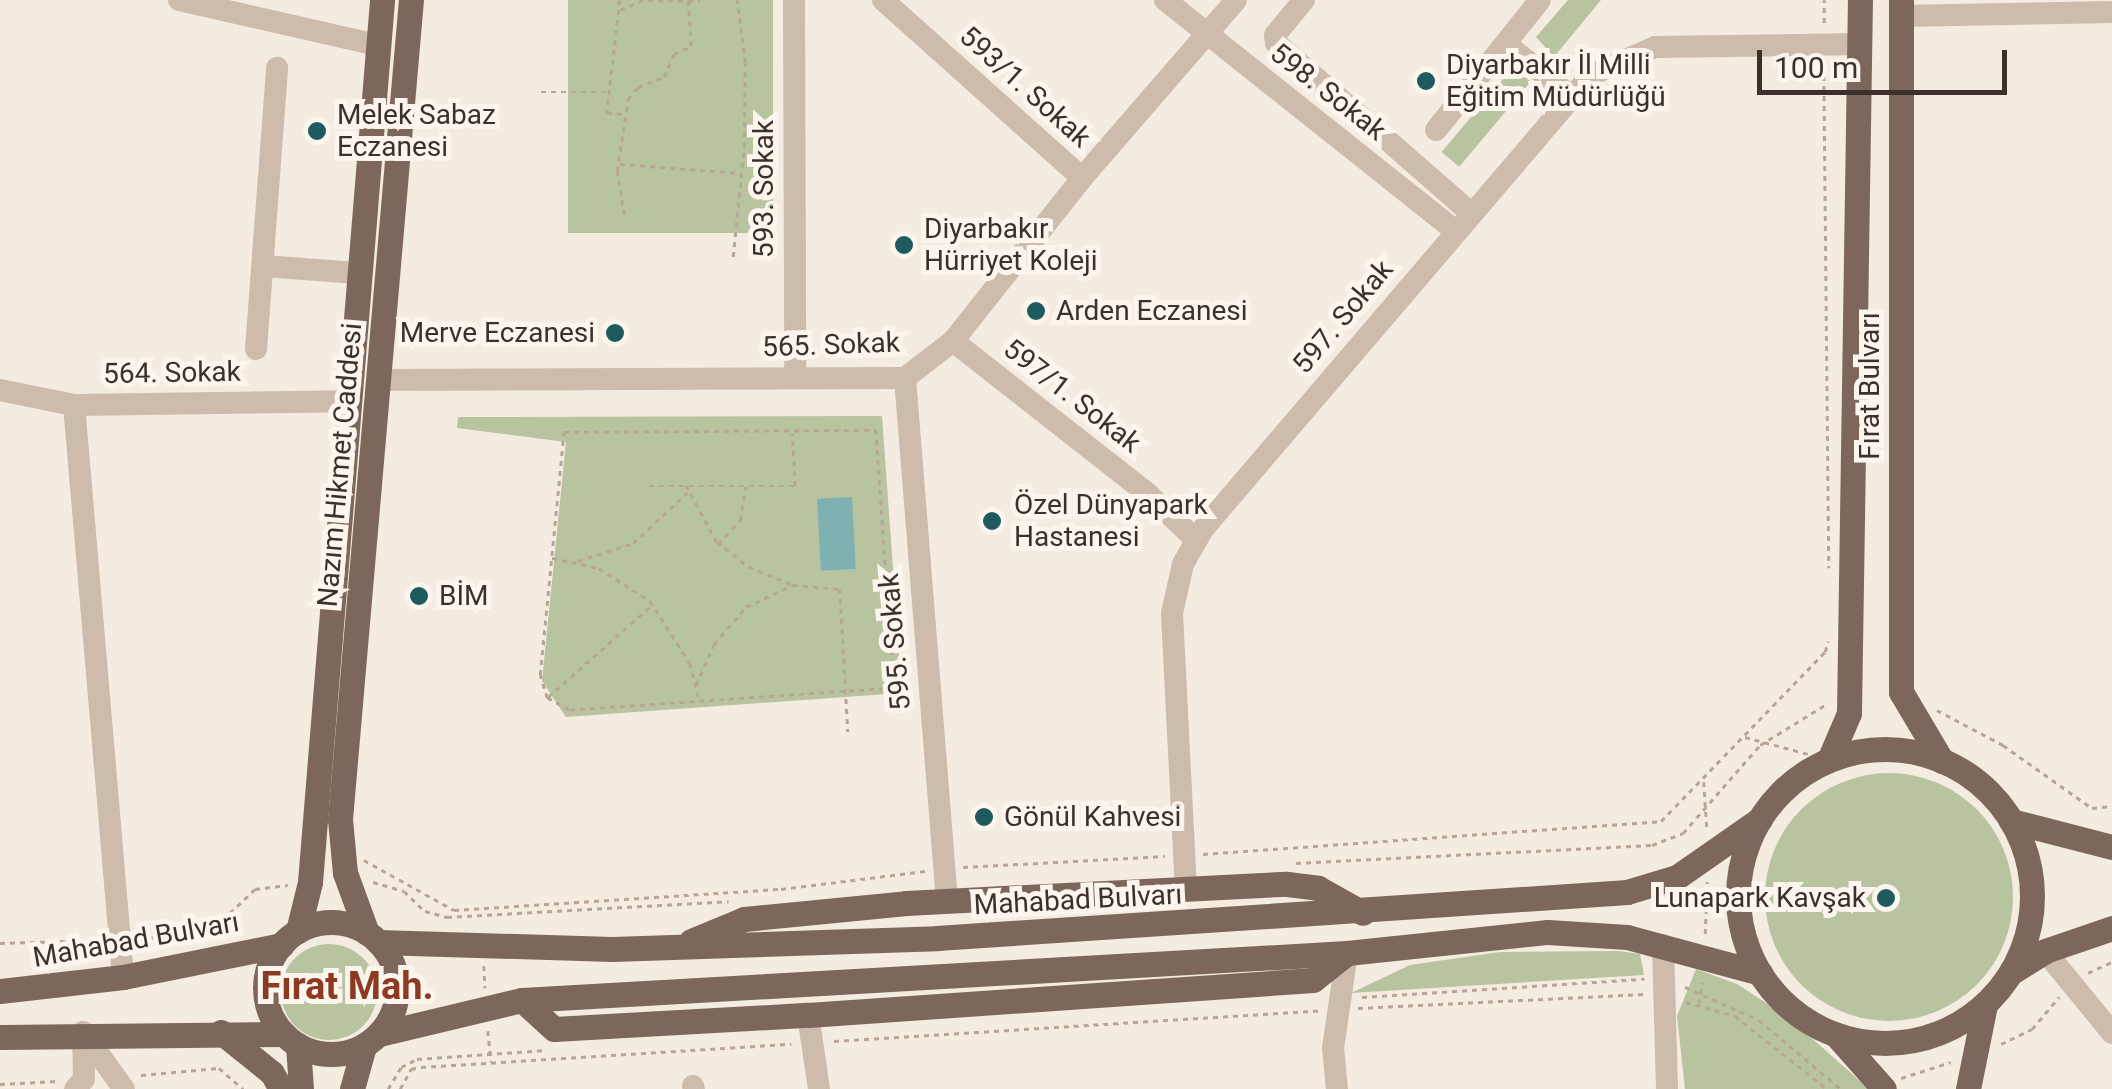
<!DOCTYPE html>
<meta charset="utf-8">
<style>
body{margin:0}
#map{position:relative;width:2112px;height:1089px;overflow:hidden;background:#f4ebe1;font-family:Roboto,sans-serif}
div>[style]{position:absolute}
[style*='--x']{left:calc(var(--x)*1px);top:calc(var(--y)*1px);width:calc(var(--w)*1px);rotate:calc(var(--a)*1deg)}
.green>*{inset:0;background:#b8c4a0;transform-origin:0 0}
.round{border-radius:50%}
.water>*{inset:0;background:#7fb0b2;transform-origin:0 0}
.path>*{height:2.5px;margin-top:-1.25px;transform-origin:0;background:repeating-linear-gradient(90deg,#b9a596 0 5px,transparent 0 10px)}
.minor>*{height:22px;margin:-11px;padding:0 11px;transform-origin:11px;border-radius:11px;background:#cdbbac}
.major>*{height:25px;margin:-12.5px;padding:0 12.5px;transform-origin:12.5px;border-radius:12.5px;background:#7d675c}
.major>.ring{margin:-12.5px;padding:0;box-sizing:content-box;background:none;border:25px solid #7d675c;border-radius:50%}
.dots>*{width:28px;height:28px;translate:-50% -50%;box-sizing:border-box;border:5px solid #fbf5ee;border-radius:50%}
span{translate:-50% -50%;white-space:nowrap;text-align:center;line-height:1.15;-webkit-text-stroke:10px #fbf5ee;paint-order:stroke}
.poi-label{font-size:28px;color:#3b302b}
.left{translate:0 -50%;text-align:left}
.right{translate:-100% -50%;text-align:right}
.street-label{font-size:28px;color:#3b302b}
.district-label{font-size:38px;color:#8c3b22;font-weight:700}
.scale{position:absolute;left:1757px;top:50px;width:250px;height:45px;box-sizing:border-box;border:5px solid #3b302b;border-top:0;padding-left:12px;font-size:30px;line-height:35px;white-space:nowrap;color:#3b302b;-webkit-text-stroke:8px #fbf5ee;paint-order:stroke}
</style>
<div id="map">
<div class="green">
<div style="left:568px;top:0;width:205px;height:233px"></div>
<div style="clip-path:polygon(1568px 0,1601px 0,1554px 57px,1536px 37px)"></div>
<div style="left:1513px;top:67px;width:23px;height:111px;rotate:40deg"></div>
<div style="clip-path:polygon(882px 416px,902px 693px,566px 717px,542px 681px,566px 442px,457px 428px,458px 417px)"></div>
<div class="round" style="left:1765px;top:773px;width:248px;height:248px"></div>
<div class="round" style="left:281px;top:944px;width:96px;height:96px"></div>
<div style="clip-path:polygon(1619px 951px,1640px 954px,1644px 975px,1351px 993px,1410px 965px,1500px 952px)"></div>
<div style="clip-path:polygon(1696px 969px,1737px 984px,1789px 1018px,1869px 1089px,1685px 1089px,1677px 1016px)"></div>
</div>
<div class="water">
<div style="left:852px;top:497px;width:72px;height:35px;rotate:87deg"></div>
</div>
<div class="path">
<div style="--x:620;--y:0;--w:114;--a:96.6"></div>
<div style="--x:607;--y:113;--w:17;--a:3"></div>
<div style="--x:648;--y:0;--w:39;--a:1"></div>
<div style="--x:620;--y:10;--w:25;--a:-23"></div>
<div style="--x:1824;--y:23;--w:23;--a:-90"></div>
<div style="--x:1824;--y:66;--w:502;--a:89.43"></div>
<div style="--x:541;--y:92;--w:66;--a:0"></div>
<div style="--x:620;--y:164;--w:120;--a:4.3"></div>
<div style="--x:624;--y:215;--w:45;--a:-99"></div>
<div style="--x:617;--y:171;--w:73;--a:-81.3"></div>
<div style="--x:628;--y:99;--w:16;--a:-50"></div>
<div style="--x:638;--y:87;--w:28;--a:-21"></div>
<div style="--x:664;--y:77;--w:25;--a:-67"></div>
<div style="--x:674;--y:54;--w:19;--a:-25"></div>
<div style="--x:691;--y:46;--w:45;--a:-93.8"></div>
<div style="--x:688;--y:1;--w:12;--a:-5"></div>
<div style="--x:733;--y:257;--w:111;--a:-84.3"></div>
<div style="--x:744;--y:147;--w:84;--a:-89.3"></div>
<div style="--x:745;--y:63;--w:64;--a:-97.2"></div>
<div style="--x:876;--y:430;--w:259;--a:86"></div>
<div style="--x:894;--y:688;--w:326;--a:176.1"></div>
<div style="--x:569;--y:710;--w:25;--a:-151"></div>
<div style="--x:547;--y:698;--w:24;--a:-107"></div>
<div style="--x:540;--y:675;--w:244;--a:-84.4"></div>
<div style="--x:564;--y:432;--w:312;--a:-0.4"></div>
<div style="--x:686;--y:485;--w:65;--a:61.5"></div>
<div style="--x:717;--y:542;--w:41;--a:38"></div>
<div style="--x:749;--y:567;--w:45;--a:22"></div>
<div style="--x:649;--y:486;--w:146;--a:0"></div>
<div style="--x:795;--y:486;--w:53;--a:-93.2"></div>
<div style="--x:718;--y:544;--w:33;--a:-47"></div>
<div style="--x:740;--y:520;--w:34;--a:-80"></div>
<div style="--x:552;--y:558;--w:48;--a:12"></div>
<div style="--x:599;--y:568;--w:61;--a:32.9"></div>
<div style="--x:650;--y:601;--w:74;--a:57.2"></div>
<div style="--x:690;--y:663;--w:38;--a:76"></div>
<div style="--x:578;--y:561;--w:58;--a:-18.1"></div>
<div style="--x:633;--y:543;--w:74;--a:-42.8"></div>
<div style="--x:696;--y:685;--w:45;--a:-66.3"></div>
<div style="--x:714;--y:644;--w:49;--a:-49.1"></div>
<div style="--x:746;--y:607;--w:52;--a:-25.1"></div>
<div style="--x:793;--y:585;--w:47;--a:4.9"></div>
<div style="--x:840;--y:589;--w:143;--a:86.8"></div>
<div style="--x:548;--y:697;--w:137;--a:-41.5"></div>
<div style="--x:1937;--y:710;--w:75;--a:27.9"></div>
<div style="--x:2003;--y:745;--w:109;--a:35.3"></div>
<div style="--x:2092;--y:808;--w:20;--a:-6"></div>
<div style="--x:1745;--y:737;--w:65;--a:15.1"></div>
<div style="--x:1704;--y:782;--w:47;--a:86.3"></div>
<div style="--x:1203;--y:854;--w:459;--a:-4.1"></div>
<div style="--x:1661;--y:821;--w:235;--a:-45.9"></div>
<div style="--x:1825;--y:652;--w:11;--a:-75"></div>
<div style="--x:364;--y:860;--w:103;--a:29.1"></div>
<div style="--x:454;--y:910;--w:328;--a:-3.7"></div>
<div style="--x:781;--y:889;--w:145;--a:-7.1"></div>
<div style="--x:1296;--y:863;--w:356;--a:-2.9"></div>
<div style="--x:1652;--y:845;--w:33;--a:-21"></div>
<div style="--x:1683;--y:833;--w:117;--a:-48.8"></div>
<div style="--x:1760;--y:745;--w:80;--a:-31.7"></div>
<div style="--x:963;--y:867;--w:202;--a:-3.1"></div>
<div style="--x:373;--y:882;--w:32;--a:16"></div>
<div style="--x:404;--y:891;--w:29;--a:44"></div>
<div style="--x:425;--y:911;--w:23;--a:15"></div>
<div style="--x:447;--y:917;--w:282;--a:-3.2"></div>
<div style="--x:1705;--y:934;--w:52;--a:-87.8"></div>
<div style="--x:138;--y:938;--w:55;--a:-2.1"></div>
<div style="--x:193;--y:936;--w:24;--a:-22"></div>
<div style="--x:215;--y:927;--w:55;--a:-43.5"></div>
<div style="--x:255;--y:889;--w:33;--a:-7"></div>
<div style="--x:0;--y:943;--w:100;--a:-1.7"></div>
<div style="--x:484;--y:966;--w:22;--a:87"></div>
<div style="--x:2088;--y:973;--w:26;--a:-25"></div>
<div style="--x:1685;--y:987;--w:81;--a:24"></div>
<div style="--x:1759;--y:1020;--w:107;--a:40.1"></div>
<div style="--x:1362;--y:997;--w:283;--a:-3.7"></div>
<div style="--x:1686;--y:1002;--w:51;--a:15.9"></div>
<div style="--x:1735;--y:1016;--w:117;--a:38.4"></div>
<div style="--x:1699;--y:1004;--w:22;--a:-82"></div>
<div style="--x:1358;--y:1008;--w:286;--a:-2.8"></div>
<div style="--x:488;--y:1031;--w:31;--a:84"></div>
<div style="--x:834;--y:1041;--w:487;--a:-3.6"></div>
<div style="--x:2001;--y:1044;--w:34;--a:-26"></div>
<div style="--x:2032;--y:1029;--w:42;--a:-49.8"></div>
<div style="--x:141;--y:1075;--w:78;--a:-5.1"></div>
<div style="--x:219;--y:1068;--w:32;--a:41"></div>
<div style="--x:1901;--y:1078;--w:52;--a:-17.7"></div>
<div style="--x:0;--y:1084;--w:58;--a:-3"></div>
<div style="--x:388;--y:1089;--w:26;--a:-59"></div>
<div style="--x:401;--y:1067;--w:18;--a:-27"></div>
<div style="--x:417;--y:1059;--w:129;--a:-4"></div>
<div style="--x:400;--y:1089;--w:23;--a:-61"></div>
<div style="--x:411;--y:1069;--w:10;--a:-11"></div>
<div style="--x:421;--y:1067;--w:371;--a:-3.6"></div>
</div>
<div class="minor">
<div style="--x:179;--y:0;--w:203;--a:12.8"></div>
<div style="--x:794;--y:0;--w:378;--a:89.8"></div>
<div style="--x:883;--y:0;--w:267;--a:41.8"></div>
<div style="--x:1165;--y:0;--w:371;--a:38.5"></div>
<div style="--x:1304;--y:0;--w:45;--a:129.6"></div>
<div style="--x:1275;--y:35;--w:8;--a:83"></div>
<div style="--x:1276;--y:43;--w:259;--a:41.1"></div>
<div style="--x:1901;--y:16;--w:211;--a:-1.1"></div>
<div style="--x:1506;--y:44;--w:85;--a:38.8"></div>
<div style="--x:1436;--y:130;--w:166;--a:-51.3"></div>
<div style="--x:264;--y:266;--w:93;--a:4.3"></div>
<div style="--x:953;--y:341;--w:248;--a:38.1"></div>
<div style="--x:1148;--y:494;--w:66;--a:43.8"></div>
<div style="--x:256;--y:349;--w:282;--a:-85.7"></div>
<div style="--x:905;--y:378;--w:525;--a:85.41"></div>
<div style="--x:378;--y:380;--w:527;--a:-0.22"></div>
<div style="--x:905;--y:378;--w:61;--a:-37.6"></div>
<div style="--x:953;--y:341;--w:208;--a:-51.6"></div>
<div style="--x:1082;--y:178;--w:235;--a:-49.1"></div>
<div style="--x:0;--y:390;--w:76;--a:11.5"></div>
<div style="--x:74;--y:405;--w:271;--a:-0.8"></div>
<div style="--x:74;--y:405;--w:574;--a:85.1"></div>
<div style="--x:1186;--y:890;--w:277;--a:-92.9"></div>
<div style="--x:1172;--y:613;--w:50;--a:-77.3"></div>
<div style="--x:1183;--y:564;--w:40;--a:-60.3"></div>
<div style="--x:1203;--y:529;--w:597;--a:-49.48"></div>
<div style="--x:1591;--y:75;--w:70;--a:-23.6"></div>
<div style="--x:1655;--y:47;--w:206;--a:-0.8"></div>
<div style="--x:1663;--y:945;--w:144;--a:88.4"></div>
<div style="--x:2045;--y:951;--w:106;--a:50.7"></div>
<div style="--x:808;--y:1015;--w:75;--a:81.5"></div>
<div style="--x:83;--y:1032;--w:70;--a:54.3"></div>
<div style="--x:693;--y:1086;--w:3;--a:72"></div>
<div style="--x:75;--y:1089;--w:13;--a:-48"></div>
<div style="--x:84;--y:1079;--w:47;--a:-91.2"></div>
<div style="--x:1337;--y:1089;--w:41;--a:-95.6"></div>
<div style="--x:1333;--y:1048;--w:96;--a:-81.6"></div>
</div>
<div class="major">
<div style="--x:1901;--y:0;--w:692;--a:90"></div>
<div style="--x:1901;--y:692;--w:80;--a:59.3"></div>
<div class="ring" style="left:1738px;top:749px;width:269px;height:269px"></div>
<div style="--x:1829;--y:760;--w:51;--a:-66.9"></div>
<div style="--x:1849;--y:713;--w:713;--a:-89.12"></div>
<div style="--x:2011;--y:821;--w:104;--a:14.4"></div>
<div class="ring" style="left:265px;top:922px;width:107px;height:107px"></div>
<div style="--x:298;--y:931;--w:50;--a:-76.2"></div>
<div style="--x:310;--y:882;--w:885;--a:-85.33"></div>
<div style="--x:367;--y:933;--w:64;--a:-110.1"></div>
<div style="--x:345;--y:873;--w:54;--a:-95.3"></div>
<div style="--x:340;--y:819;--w:822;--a:-85.05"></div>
<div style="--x:691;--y:941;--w:57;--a:-22.5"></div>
<div style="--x:744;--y:919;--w:163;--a:-5.6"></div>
<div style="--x:906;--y:903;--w:381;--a:-2.9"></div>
<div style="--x:1287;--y:884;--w:31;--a:7"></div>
<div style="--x:1318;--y:888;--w:51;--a:29.1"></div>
<div style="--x:378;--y:942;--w:234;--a:1.7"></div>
<div style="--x:612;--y:949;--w:325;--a:-1.9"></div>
<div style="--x:937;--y:938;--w:692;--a:-3.81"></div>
<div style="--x:1627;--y:892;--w:52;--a:-16.7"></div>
<div style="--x:1677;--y:877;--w:101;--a:-34.9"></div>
<div style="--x:2012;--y:972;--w:39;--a:-32"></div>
<div style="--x:2045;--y:951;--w:71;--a:-18.9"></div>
<div style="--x:0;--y:991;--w:124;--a:-6.5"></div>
<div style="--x:123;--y:977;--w:162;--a:-11.4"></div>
<div style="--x:522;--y:1000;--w:43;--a:42.2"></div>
<div style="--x:554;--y:1029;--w:254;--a:-3.2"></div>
<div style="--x:808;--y:1015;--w:506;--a:-3.96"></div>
<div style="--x:1313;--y:980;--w:43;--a:-38.5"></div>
<div style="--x:221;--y:1032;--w:65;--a:38.8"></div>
<div style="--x:272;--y:1073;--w:18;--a:61"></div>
<div style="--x:379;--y:1034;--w:147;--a:-13.4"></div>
<div style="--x:522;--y:1000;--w:826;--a:-3.26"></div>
<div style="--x:1347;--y:953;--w:202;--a:-6"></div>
<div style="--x:1548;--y:932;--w:79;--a:3.6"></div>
<div style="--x:1627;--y:937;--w:138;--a:15.1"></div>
<div style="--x:1836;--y:1035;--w:72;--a:48.4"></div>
<div style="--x:0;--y:1037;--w:284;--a:-0.6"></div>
<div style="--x:298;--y:1045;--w:44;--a:86.1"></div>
<div style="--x:352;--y:1089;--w:45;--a:-74.4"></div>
<div style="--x:1968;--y:1089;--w:86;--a:-78.6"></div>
</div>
<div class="dots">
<div style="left:1426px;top:81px;background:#1f5a5e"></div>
<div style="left:317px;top:131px;background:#1f5a5e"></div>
<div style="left:904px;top:245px;background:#1f5a5e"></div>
<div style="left:1036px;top:311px;background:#1f5a5e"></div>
<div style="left:615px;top:333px;background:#1f5a5e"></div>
<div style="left:992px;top:521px;background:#1f5a5e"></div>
<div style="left:419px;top:596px;background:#1f5a5e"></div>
<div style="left:984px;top:817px;background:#1f5a5e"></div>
<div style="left:1886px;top:898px;background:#1f5a5e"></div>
</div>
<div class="poi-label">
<span class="left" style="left:1446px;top:81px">Diyarbakır İl Milli<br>Eğitim Müdürlüğü</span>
<span class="left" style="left:337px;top:131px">Melek Sabaz<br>Eczanesi</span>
<span class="left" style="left:924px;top:245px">Diyarbakır<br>Hürriyet Koleji</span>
<span class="left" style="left:1056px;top:311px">Arden Eczanesi</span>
<span class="right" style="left:595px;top:333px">Merve Eczanesi</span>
<span class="left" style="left:1014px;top:521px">Özel Dünyapark<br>Hastanesi</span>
<span class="left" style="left:439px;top:596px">BİM</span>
<span class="left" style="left:1004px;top:817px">Gönül Kahvesi</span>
<span class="right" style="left:1866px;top:898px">Lunapark Kavşak</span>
</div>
<div class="street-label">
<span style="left:1025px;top:87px;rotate:42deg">593/1. Sokak</span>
<span style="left:1328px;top:92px;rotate:38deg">598. Sokak</span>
<span style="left:764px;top:189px;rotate:-90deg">593. Sokak</span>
<span style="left:1343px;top:317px;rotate:-50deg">597. Sokak</span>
<span style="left:831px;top:345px;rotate:-2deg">565. Sokak</span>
<span style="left:172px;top:373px;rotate:-1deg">564. Sokak</span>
<span style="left:1870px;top:386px;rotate:-90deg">Fırat Bulvarı</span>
<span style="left:1072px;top:396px;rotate:38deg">597/1. Sokak</span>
<span style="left:340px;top:465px;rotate:-85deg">Nazım Hikmet Caddesi</span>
<span style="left:895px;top:642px;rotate:-95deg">595. Sokak</span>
<span style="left:1078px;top:900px;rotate:-3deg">Mahabad Bulvarı</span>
<span style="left:136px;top:940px;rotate:-10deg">Mahabad Bulvarı</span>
</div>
<div class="district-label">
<span style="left:347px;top:987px">Fırat Mah.</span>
</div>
<div class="scale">100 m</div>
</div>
